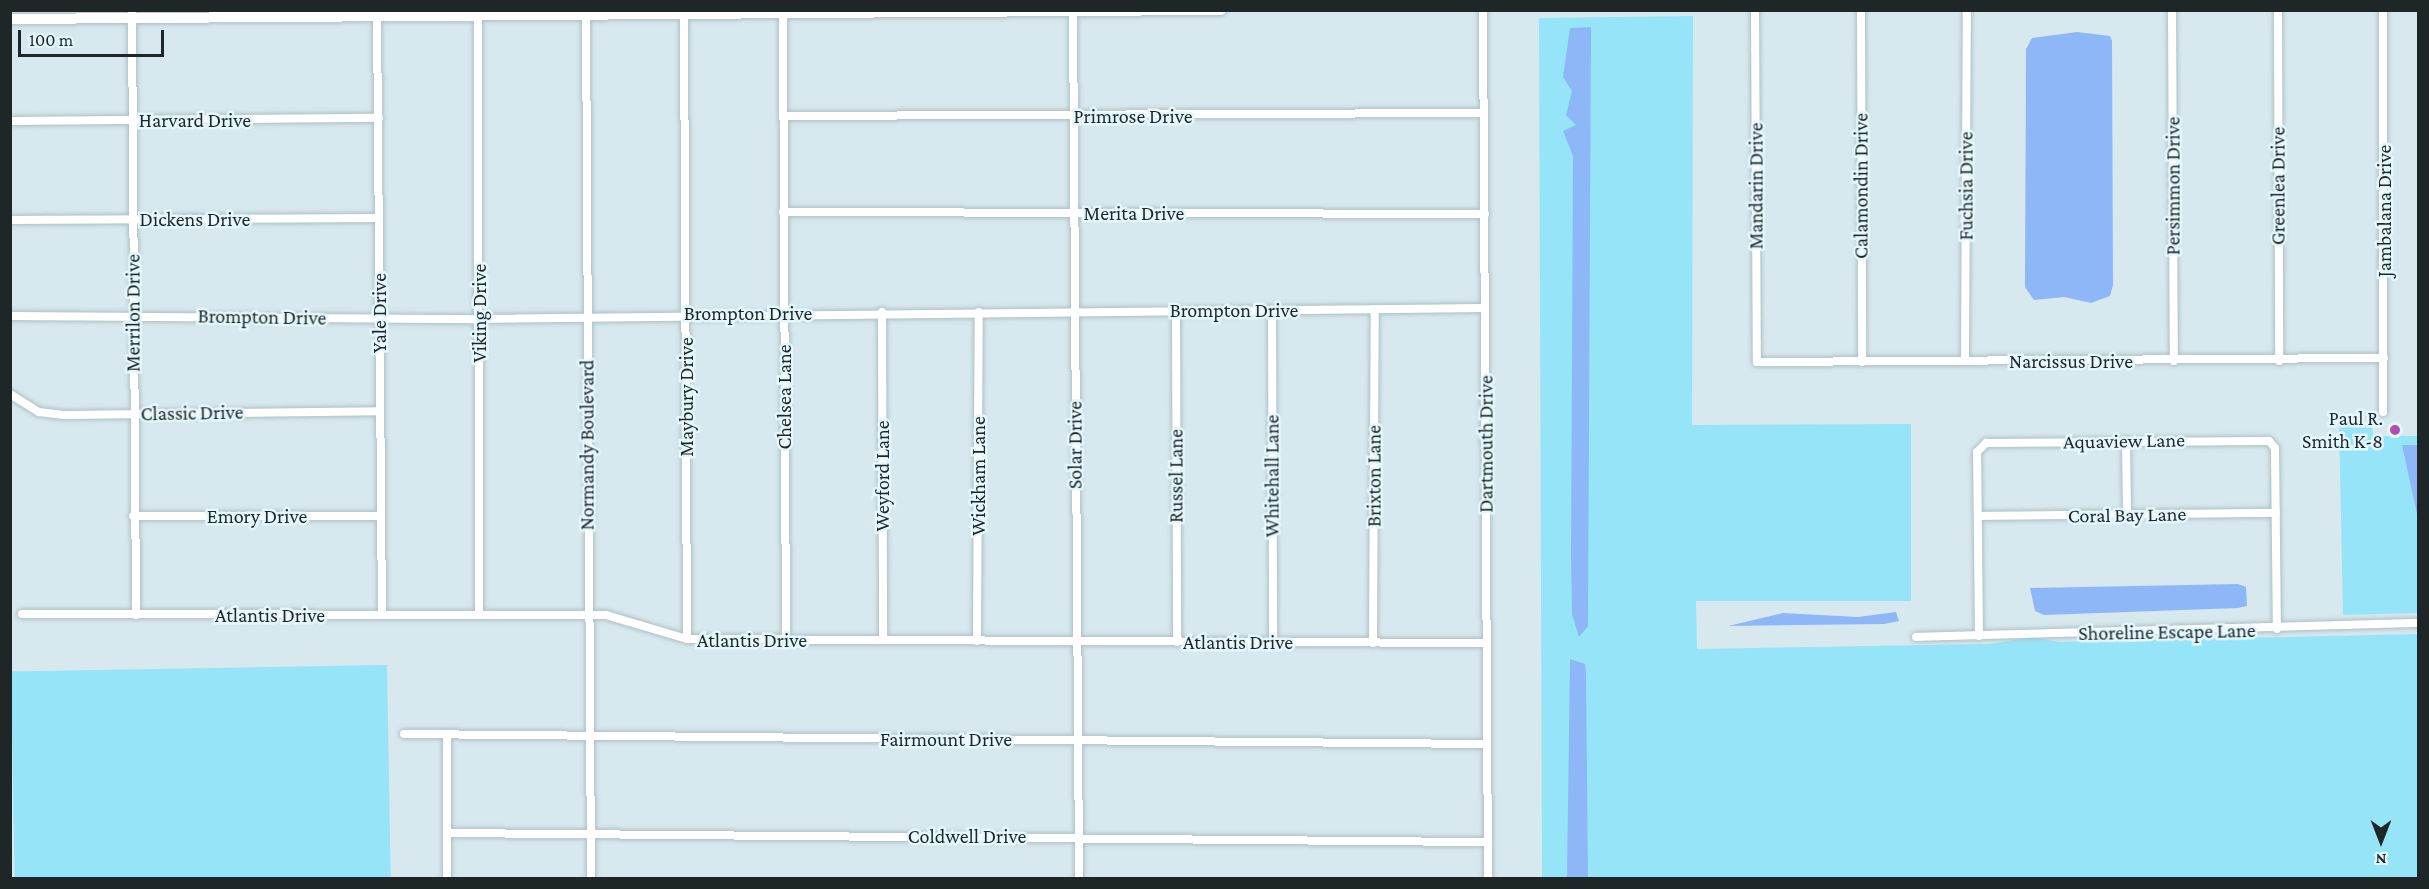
<!DOCTYPE html>
<style>
body{margin:0}
#map{position:relative;width:2429px;height:889px;overflow:hidden;background:#d7e9ee;font-family:"Crimson Pro",serif}
div>[style]{position:absolute}
[style*='--x']{left:calc(var(--x)*1px);top:calc(var(--y)*1px);width:calc(var(--w)*1px);rotate:calc(var(--a)*1deg)}
.green>*{inset:0;background:#96e4f8;transform-origin:0 0}
.water>*{inset:0;background:#8eb7f7}
.roads{filter:drop-shadow(0 0 2px #aec0c5) drop-shadow(0 0 2px #aec0c5)}
.street>*{height:8px;margin:-4px;padding:0 4px;transform-origin:4px;border-radius:4px;background:#fff}
.secondary>*{height:10px;margin:-5px;padding:0 5px;transform-origin:5px;border-radius:5px;background:#fff}
.dots>*{width:16px;height:16px;translate:-50% -50%;box-sizing:border-box;border:3px solid #e4f7fc;border-radius:50%}
span{translate:-50% -50%;white-space:nowrap;text-align:center;line-height:1.15;-webkit-text-stroke:5px #e4f7fc;paint-order:stroke}
.street-label{font-size:20px;color:#1f2628}
.poi-label{font-size:20px;color:#1f2628}
.right{translate:-100% -50%;text-align:right}
.frame{position:absolute;inset:0;border:12px solid #1f2628;pointer-events:none}
.north{position:absolute;left:2351px;top:811px;width:60px;height:60px;-webkit-text-stroke:4px #e4f7fc;paint-order:stroke;rotate:180deg;font-size:16px;font-weight:700;line-height:24px;text-align:center;color:#1f2628}
.north::after{content:'';display:block;margin:auto;width:21px;height:27px;background:#1f2628;clip-path:polygon(50% 0,100% 100%,50% 72%,0 100%)}
.scale{position:absolute;left:18px;top:30px;width:146px;height:27px;box-sizing:border-box;border:3px solid #1f2628;border-top:0;padding-left:8px;font-size:18px;line-height:21px;white-space:nowrap;color:#1f2628;-webkit-text-stroke:4px #e4f7fc;paint-order:stroke}
</style>
<div id="map">
<div class="green">
<div style="clip-path:polygon(1693px 16px,1692px 425px,1911px 424px,1911px 601px,1696px 601px,1697px 649px,1990px 644px,2033px 637px,2059px 642px,2418px 634px,2418px 878px,1542px 878px,1539px 18px)"></div>
<div style="clip-path:polygon(2339px 423px,2372px 423px,2373px 436px,2418px 436px,2418px 445px,2402px 445px,2418px 519px,2418px 613px,2343px 615px)"></div>
<div style="left:387px;top:665px;width:213px;height:376px;rotate:89deg"></div>
</div>
<div class="water">
<div style="clip-path:polygon(1591px 27px,1588px 626px,1579px 637px,1572px 614px,1571px 557px,1573px 156px,1563px 131px,1576px 125px,1566px 115px,1572px 91px,1563px 77px,1570px 28px)"></div>
<div style="clip-path:polygon(2077px 32px,2110px 36px,2112px 41px,2113px 285px,2110px 296px,2091px 303px,2064px 297px,2034px 300px,2025px 287px,2026px 49px,2032px 38px)"></div>
<div style="clip-path:polygon(2402px 445px,2418px 445px,2418px 519px,2409px 478px)"></div>
<div style="clip-path:polygon(2238px 584px,2246px 587px,2247px 606px,2238px 608px,2044px 615px,2035px 611px,2030px 588px)"></div>
<div style="clip-path:polygon(1896px 612px,1899px 621px,1884px 624px,1728px 626px,1783px 613px,1858px 617px)"></div>
<div style="clip-path:polygon(1570px 659px,1585px 664px,1586px 674px,1588px 878px,1567px 878px)"></div>
</div>
<div class="roads">
<div class="street">
<div style="--x:132;--y:10;--w:605;--a:89.62"></div>
<div style="--x:377;--y:10;--w:605;--a:89.53"></div>
<div style="--x:684;--y:10;--w:629;--a:89.73"></div>
<div style="--x:783;--y:10;--w:630;--a:89.73"></div>
<div style="--x:1073;--y:10;--w:868;--a:89.6"></div>
<div style="--x:1483;--y:10;--w:868;--a:89.67"></div>
<div style="--x:1755;--y:10;--w:352;--a:89.7"></div>
<div style="--x:1757;--y:362;--w:627;--a:-0.37"></div>
<div style="--x:1861;--y:10;--w:352;--a:89.8"></div>
<div style="--x:2172;--y:10;--w:351;--a:89.7"></div>
<div style="--x:2278;--y:10;--w:351;--a:89.8"></div>
<div style="--x:2383;--y:10;--w:402;--a:90"></div>
<div style="--x:478;--y:11;--w:604;--a:89.91"></div>
<div style="--x:586;--y:12;--w:866;--a:89.67"></div>
<div style="--x:783;--y:116;--w:701;--a:-0.25"></div>
<div style="--x:10;--y:121;--w:369;--a:-0.5"></div>
<div style="--x:783;--y:212;--w:702;--a:0.16"></div>
<div style="--x:10;--y:220;--w:369;--a:-0.3"></div>
<div style="--x:1176;--y:310;--w:332;--a:89.8"></div>
<div style="--x:1272;--y:310;--w:333;--a:89.8"></div>
<div style="--x:882;--y:312;--w:328;--a:89.8"></div>
<div style="--x:10;--y:316;--w:469;--a:0.4"></div>
<div style="--x:479;--y:319;--w:1006;--a:-0.63"></div>
<div style="--x:1965;--y:361;--w:351;--a:-89.7"></div>
<div style="--x:10;--y:394;--w:34;--a:32"></div>
<div style="--x:39;--y:412;--w:25;--a:7"></div>
<div style="--x:64;--y:415;--w:316;--a:-0.7"></div>
<div style="--x:2126;--y:441;--w:74;--a:89.2"></div>
<div style="--x:133;--y:516;--w:248;--a:0"></div>
<div style="--x:1978;--y:516;--w:298;--a:-0.6"></div>
<div style="--x:22;--y:614;--w:584;--a:0.1"></div>
<div style="--x:606;--y:615;--w:84;--a:16.5"></div>
<div style="--x:687;--y:639;--w:800;--a:0.29"></div>
<div style="--x:1979;--y:636;--w:184;--a:-90.6"></div>
<div style="--x:1977;--y:452;--w:13;--a:-45"></div>
<div style="--x:1986;--y:443;--w:283;--a:-0.4"></div>
<div style="--x:2269;--y:441;--w:9;--a:49"></div>
<div style="--x:2275;--y:448;--w:181;--a:89.4"></div>
<div style="--x:1916;--y:637;--w:502;--a:-1.6"></div>
<div style="--x:977;--y:641;--w:329;--a:-89.7"></div>
<div style="--x:1373;--y:643;--w:334;--a:-89.7"></div>
<div style="--x:404;--y:734;--w:1083;--a:0.53"></div>
<div style="--x:447;--y:735;--w:143;--a:90"></div>
<div style="--x:447;--y:833;--w:1041;--a:0.5"></div>
</div>
<div class="secondary">
<div style="--x:10;--y:19;--w:1211;--a:-0.43"></div>
</div>
</div>
<div class="dots">
<div style="left:2395px;top:430px;background:#af4db5"></div>
</div>
<div class="street-label">
<span style="left:1133px;top:116px">Primrose Drive</span>
<span style="left:195px;top:120px">Harvard Drive</span>
<span style="left:1756px;top:186px;rotate:-90deg">Mandarin Drive</span>
<span style="left:1861px;top:186px;rotate:-90deg">Calamondin Drive</span>
<span style="left:1966px;top:186px;rotate:-90deg">Fuchsia Drive</span>
<span style="left:2173px;top:186px;rotate:-90deg">Persimmon Drive</span>
<span style="left:2278px;top:186px;rotate:-90deg">Greenlea Drive</span>
<span style="left:2384px;top:211px;rotate:-90deg">Jambalana Drive</span>
<span style="left:1134px;top:213px">Merita Drive</span>
<span style="left:195px;top:219px">Dickens Drive</span>
<span style="left:1234px;top:310px">Brompton Drive</span>
<span style="left:133px;top:313px;rotate:-90deg">Merrilon Drive</span>
<span style="left:379px;top:313px;rotate:-90deg">Yale Drive</span>
<span style="left:479px;top:313px;rotate:-90deg">Viking Drive</span>
<span style="left:748px;top:313px">Brompton Drive</span>
<span style="left:262px;top:317px;rotate:1deg">Brompton Drive</span>
<span style="left:2071px;top:361px">Narcissus Drive</span>
<span style="left:686px;top:397px;rotate:-90deg">Maybury Drive</span>
<span style="left:784px;top:397px;rotate:-90deg">Chelsea Lane</span>
<span style="left:192px;top:413px;rotate:-1deg">Classic Drive</span>
<span style="left:2124px;top:441px;rotate:-1deg">Aquaview Lane</span>
<span style="left:1486px;top:444px;rotate:-90deg">Dartmouth Drive</span>
<span style="left:587px;top:445px;rotate:-90deg">Normandy Boulevard</span>
<span style="left:1075px;top:445px;rotate:-90deg">Solar Drive</span>
<span style="left:882px;top:476px;rotate:-90deg">Weyford Lane</span>
<span style="left:978px;top:476px;rotate:-90deg">Wickham Lane</span>
<span style="left:1176px;top:476px;rotate:-90deg">Russel Lane</span>
<span style="left:1272px;top:476px;rotate:-90deg">Whitehall Lane</span>
<span style="left:1374px;top:476px;rotate:-90deg">Brixton Lane</span>
<span style="left:2127px;top:515px;rotate:-1deg">Coral Bay Lane</span>
<span style="left:257px;top:516px">Emory Drive</span>
<span style="left:270px;top:615px">Atlantis Drive</span>
<span style="left:2167px;top:632px;rotate:-1deg">Shoreline Escape Lane</span>
<span style="left:752px;top:640px">Atlantis Drive</span>
<span style="left:1238px;top:642px">Atlantis Drive</span>
<span style="left:946px;top:739px">Fairmount Drive</span>
<span style="left:967px;top:836px">Coldwell Drive</span>
</div>
<div class="poi-label">
<span class="right" style="left:2383px;top:430px">Paul R.<br>Smith K-8</span>
</div>
<div class="frame"></div>
<div class="north">N</div>
<div class="scale">100 m</div>
</div>
